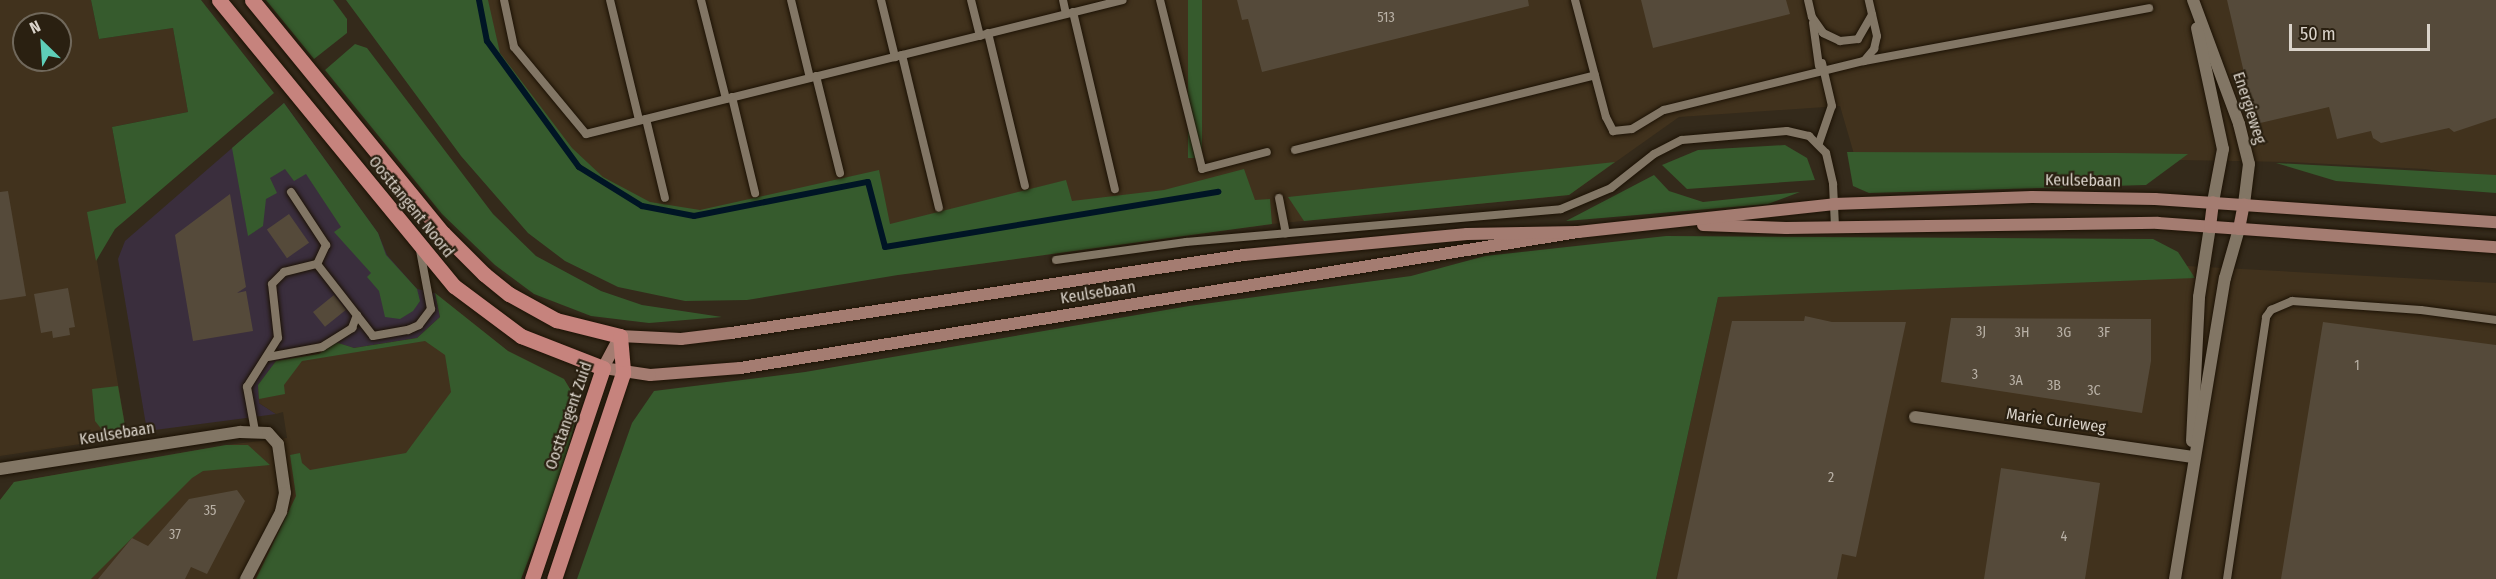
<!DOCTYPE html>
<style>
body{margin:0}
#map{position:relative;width:2496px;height:579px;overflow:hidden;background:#342a1b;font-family:"Fira Sans Condensed",sans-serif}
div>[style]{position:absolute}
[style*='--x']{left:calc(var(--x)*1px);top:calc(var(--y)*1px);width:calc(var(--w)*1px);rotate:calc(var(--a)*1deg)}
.commercial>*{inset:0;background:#3a2e3d}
.built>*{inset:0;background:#41321d}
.green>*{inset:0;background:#365b2d;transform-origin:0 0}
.stream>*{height:6px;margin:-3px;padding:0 3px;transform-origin:3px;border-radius:3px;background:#001525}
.building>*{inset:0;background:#554a3a;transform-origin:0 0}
.roads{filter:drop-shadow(0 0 2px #1c1205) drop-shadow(0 0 2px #1c1205)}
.lane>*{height:8px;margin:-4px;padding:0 4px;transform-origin:4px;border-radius:4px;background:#827665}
.street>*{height:12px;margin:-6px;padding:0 6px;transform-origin:6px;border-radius:6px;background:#827665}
.secondary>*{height:12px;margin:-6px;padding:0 6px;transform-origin:6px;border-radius:6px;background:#a47c71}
.primary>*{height:15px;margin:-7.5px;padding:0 7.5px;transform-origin:7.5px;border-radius:7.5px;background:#c6837d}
span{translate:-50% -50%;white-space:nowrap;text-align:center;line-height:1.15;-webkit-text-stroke:4.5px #2a2011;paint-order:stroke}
.number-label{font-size:14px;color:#b9b1a6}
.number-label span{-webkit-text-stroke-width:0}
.street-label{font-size:16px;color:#dad3ca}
.north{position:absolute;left:12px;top:12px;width:60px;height:60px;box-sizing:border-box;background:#2a2011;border:2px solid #70685b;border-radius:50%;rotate:335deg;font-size:16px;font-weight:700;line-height:24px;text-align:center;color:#dad3ca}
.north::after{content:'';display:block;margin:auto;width:21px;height:27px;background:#5eceb8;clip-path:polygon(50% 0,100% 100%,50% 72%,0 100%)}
.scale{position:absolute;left:2289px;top:24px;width:141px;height:27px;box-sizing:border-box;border:3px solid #dad3ca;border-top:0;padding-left:8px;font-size:18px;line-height:21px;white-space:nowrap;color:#dad3ca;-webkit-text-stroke:4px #2a2011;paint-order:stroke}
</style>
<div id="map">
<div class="commercial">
<div style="clip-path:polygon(284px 103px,378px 233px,387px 255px,417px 289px,435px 293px,440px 317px,417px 338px,354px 348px,343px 346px,276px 361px,259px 403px,276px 414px,147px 431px,118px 259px,125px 241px)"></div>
</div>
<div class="built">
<div style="clip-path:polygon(evenodd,0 0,91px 0,99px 39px,173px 28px,188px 112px,112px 127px,126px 203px,95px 249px,127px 437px,0 456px,0 0,24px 24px,60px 24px,60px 60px,24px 60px,24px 24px)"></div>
<div style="clip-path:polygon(466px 0,2496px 0,2496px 180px,2425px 169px,2290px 162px,1854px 154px,1840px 106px,1679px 117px,1569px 195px,1272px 224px,898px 275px,692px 220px,578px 174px)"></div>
<div style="clip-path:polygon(2041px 258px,2496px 283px,2496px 579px,1656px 579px,1718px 297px)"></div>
<div style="clip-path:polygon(435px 293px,508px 351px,564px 379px,570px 389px,576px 417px,521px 579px,0 579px,0 500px,14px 482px,226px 445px,287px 438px,283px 412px,276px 414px,259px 403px,258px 385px,276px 361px,319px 354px,335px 342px,354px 348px,417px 338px,440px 317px)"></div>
</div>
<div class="green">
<div style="clip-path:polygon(91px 0,201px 0,274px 93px,115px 229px,96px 261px,87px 212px,126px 203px,112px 127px,188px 112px,173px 28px,99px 39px)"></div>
<div style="clip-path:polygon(266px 0,333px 0,347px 19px,347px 33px,314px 59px)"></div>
<div style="clip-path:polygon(346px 0,488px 0,500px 53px,572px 148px,603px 177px,650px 202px,700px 210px,879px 170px,890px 224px,1066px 180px,1072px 201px,1164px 190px,1244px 169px,1255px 200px,1270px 199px,1272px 224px,898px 275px,747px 300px,685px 301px,618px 287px,565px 261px,528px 233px,461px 156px)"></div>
<div style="left:1188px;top:0;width:14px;height:158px"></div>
<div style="clip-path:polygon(355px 44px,367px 48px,493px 214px,536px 256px,601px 291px,642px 305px,722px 317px,649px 323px,591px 316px,534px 294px,495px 265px,442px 214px,325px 70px)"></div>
<div style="clip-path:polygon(284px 103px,378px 233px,386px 255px,417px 289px,420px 301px,413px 311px,400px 319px,385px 317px,379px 291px,367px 277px,371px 273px,334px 232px,341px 227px,306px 174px,294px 181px,285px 169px,270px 178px,277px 193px,266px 199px,263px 226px,248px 236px,232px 148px)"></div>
<div style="clip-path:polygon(1785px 145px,1807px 158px,1815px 180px,1687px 189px,1662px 165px,1698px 150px)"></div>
<div style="clip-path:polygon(1847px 152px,2117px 153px,2188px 154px,2146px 185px,1869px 193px,1853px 186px)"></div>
<div style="clip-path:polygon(1615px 162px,1569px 195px,1304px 221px,1288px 197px)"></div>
<div style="clip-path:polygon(2276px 163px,2496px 175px,2496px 193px,2336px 181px)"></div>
<div style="clip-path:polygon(1654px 175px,1669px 191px,1703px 202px,1800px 192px,1768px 204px,1566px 221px)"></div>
<div style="clip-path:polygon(1666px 236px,2153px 239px,2178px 252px,2195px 278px,1718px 297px,1656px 579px,577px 579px,632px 423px,654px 391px,805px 372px,1189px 306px,1411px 276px,1485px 256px)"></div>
<div style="clip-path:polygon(435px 293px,508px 351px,564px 379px,570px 389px,576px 417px,564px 468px,521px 579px,256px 579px,296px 496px,290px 455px,300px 453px,302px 463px,310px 470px,406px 453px,451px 392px,445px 355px,425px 341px,302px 361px,284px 385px,285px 394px,259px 399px,258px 385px,276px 361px,319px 354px,335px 342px,354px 348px,417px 338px,440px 317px)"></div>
<div style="clip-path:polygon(118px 386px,127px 437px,103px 431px,95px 421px,92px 389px)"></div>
<div style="clip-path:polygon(226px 445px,248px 445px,270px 465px,203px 471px,192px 478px,91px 579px,0 579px,0 500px,14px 482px)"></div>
</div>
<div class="stream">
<div style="--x:479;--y:0;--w:42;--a:79"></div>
<div style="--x:487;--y:41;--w:156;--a:53.9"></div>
<div style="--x:579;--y:167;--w:74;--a:31.8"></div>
<div style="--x:642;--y:206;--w:53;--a:10.9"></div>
<div style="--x:694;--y:216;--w:177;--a:-11.1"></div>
<div style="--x:868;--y:182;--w:67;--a:75.3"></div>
<div style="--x:885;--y:247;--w:338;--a:-9.4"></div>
</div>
<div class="building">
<div style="clip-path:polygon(1237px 0,1528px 0,1529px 6px,1262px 72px,1248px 19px,1242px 20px)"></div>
<div style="clip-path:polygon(1641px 0,1786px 0,1790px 14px,1653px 48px)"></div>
<div style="clip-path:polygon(2227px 0,2496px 0,2496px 118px,2454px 132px,2449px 128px,2381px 143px,2373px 138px,2371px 131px,2337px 139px,2329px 107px,2256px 124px)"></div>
<div style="clip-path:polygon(8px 191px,26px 296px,0 300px,0 192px)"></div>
<div style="clip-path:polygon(230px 194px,246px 287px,237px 293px,246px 291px,253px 331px,193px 341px,175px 235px)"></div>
<div style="left:289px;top:214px;width:35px;height:27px;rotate:55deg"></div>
<div style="clip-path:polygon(68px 288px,75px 327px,69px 328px,70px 335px,53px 338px,52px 331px,41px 333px,34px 294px)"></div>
<div style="left:334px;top:295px;width:19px;height:27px;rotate:51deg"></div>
<div style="clip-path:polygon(1805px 316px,1832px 322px,1906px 322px,1856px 557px,1842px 554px,1837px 579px,1677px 579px,1732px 321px,1804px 321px)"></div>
<div style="clip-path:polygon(1951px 318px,2151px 319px,2151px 361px,2142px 413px,1941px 382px)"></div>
<div style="clip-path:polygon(2323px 322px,2496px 345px,2496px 579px,2281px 579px)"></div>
<div style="clip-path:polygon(2001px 468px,2100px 483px,2085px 579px,1984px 579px)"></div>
<div style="clip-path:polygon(237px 490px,245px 501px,207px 574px,191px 567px,185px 579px,98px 579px,132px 538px,148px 546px,189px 499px)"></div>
</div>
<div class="roads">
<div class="lane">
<div style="--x:504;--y:0;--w:48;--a:78"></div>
<div style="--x:514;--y:47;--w:113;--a:50.4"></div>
<div style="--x:586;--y:134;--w:553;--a:-14.01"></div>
<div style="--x:610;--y:0;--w:123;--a:76.4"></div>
<div style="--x:701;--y:0;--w:102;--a:75.8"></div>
<div style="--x:791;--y:0;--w:80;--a:76.3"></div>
<div style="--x:881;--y:0;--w:59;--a:76.2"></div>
<div style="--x:971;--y:0;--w:37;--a:76"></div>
<div style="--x:1063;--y:0;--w:14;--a:78"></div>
<div style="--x:1160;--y:0;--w:174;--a:76"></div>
<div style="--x:1202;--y:169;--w:67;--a:-14.7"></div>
<div style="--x:1575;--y:0;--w:121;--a:75.2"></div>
<div style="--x:1606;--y:117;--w:16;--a:63"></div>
<div style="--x:1613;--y:131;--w:19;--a:-6"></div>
<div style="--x:1632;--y:129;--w:37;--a:-31"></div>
<div style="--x:1664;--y:110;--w:206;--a:-13.8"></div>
<div style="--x:1864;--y:61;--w:16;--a:-50"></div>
<div style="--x:1874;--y:49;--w:13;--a:-77"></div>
<div style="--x:1877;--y:36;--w:37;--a:-103"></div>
<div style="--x:1808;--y:0;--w:17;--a:77"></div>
<div style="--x:1812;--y:17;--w:19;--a:55"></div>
<div style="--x:1823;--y:33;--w:19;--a:25"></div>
<div style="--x:1840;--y:41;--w:18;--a:-6"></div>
<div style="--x:1858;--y:39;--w:28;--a:-60"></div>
<div style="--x:1073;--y:12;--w:182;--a:76.7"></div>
<div style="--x:1813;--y:23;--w:43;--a:82.1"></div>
<div style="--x:988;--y:33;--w:157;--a:76.4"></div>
<div style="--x:902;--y:55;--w:157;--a:76.4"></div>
<div style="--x:1864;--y:61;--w:290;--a:-10.5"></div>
<div style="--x:816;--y:76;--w:100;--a:76.1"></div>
<div style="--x:732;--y:97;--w:99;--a:76.5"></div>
<div style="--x:646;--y:119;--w:81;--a:76.5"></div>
<div style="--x:1819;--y:143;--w:39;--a:-71"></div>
<div style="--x:1832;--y:106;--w:44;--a:-103.1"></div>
<div style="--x:1295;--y:150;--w:309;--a:-14"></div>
<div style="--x:291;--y:192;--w:64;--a:56.6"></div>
<div style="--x:326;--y:245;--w:21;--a:115"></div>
<div style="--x:1279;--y:198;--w:36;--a:79"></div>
<div style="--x:1056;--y:260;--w:131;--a:-7.9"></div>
<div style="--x:1186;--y:242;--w:376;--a:-5"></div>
<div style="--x:1561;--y:209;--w:54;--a:-22.8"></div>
<div style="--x:1611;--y:188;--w:55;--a:-38.3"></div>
<div style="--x:1654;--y:154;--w:31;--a:-27"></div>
<div style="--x:1682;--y:140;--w:105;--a:-4.9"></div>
<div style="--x:1787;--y:131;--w:23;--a:13"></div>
<div style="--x:1809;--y:136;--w:24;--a:45"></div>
<div style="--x:1826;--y:153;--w:32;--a:77"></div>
<div style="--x:1833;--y:184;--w:42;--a:87.3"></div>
<div style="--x:268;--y:357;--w:55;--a:-10.5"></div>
<div style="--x:322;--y:347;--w:36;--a:-32"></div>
<div style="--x:352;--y:328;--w:14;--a:-69"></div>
<div style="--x:255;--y:431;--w:45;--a:-100.3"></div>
<div style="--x:247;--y:387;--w:58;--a:-57.7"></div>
<div style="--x:278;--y:338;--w:54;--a:-96.3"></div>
<div style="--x:272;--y:284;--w:17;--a:-45"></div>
<div style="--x:284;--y:272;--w:34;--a:-14"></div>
<div style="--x:317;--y:264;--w:91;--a:52.1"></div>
<div style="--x:373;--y:336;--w:36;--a:-10"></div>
<div style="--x:408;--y:330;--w:12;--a:-24"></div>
<div style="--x:419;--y:325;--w:20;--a:-53"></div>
<div style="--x:431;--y:309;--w:60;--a:-100.6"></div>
<div style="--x:2227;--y:579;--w:265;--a:-81.5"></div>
<div style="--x:2266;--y:317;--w:9;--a:-54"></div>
<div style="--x:2271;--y:310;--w:23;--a:-23"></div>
<div style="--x:2292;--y:301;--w:129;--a:4"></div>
<div style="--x:2421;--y:310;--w:76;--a:7.6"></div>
</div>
<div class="street">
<div style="--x:2193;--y:0;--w:132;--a:69.6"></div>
<div style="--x:2239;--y:124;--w:41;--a:76"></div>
<div style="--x:2249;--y:164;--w:40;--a:97.1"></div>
<div style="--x:2197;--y:28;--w:124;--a:77.9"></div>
<div style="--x:2223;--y:149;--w:54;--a:100.7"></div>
<div style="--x:1915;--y:417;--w:280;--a:8.2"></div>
<div style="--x:2192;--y:441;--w:144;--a:-87.2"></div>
<div style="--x:2199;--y:297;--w:71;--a:-81.1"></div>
<div style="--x:0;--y:469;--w:243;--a:-8.8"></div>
<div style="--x:240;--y:432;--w:28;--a:2"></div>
<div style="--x:268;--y:433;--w:15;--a:48"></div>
<div style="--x:278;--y:444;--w:49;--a:81.9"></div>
<div style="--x:285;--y:493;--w:19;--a:102"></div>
<div style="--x:281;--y:512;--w:76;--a:117.6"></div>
<div style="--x:2175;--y:579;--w:305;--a:-80.6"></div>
<div style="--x:2225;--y:278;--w:51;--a:-74.1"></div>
</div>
<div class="secondary">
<div style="--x:1703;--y:225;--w:83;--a:2.1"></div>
<div style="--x:1786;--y:228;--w:372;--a:-0.8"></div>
<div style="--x:2158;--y:223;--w:339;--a:4.1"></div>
<div style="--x:2210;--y:227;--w:25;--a:-83"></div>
<div style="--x:2239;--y:229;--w:25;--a:-79"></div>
<div style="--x:1578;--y:232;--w:849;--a:170.78"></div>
<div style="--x:740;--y:368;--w:90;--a:175.6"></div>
<div style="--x:650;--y:375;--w:48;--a:-171.5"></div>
<div style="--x:603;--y:368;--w:36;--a:-62"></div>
<div style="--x:620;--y:336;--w:61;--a:2.8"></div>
<div style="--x:681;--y:339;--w:50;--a:-6.8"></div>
<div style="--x:731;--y:333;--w:519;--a:-8.65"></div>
<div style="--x:1244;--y:255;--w:224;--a:-5.4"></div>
<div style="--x:1467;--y:234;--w:111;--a:-1"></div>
<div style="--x:1578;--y:232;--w:258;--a:-6.2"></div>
<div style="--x:1834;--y:204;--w:198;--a:-2"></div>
<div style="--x:2032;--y:197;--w:123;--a:0.9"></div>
<div style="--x:2155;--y:199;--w:342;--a:3.9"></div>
</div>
<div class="primary">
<div style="--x:219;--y:0;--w:370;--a:50.6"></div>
<div style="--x:454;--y:286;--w:84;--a:36.7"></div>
<div style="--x:521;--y:336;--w:88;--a:21.3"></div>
<div style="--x:603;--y:368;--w:223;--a:108.6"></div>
<div style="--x:252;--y:0;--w:301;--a:50.7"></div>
<div style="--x:443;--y:233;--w:58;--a:45"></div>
<div style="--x:484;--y:274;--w:32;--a:39"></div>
<div style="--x:509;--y:294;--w:54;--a:29"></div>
<div style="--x:556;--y:320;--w:66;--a:14"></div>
<div style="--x:620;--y:336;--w:37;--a:85"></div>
<div style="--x:623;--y:373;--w:217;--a:108.5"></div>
</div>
</div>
<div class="number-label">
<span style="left:1386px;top:18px">513</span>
<span style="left:1981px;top:332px">3J</span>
<span style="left:2022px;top:333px">3H</span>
<span style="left:2064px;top:333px">3G</span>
<span style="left:2104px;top:333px">3F</span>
<span style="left:2357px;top:366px">1</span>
<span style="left:1975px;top:375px">3</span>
<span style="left:2016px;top:381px">3A</span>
<span style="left:2054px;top:386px">3B</span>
<span style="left:2094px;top:391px">3C</span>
<span style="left:1831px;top:478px">2</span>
<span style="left:210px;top:511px">35</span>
<span style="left:175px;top:535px">37</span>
<span style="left:2064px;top:537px">4</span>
</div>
<div class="street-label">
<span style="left:2249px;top:108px;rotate:72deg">Energieweg</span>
<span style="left:2083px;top:181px;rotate:1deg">Keulsebaan</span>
<span style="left:411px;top:207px;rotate:51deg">Oosttangent Noord</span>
<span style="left:1098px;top:293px;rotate:-9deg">Keulsebaan</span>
<span style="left:569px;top:416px;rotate:-71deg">Oosttangent Zuid</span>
<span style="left:2056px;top:421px;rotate:8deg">Marie Curieweg</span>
<span style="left:117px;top:434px;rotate:-9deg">Keulsebaan</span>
</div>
<div class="north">N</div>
<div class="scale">50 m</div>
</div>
